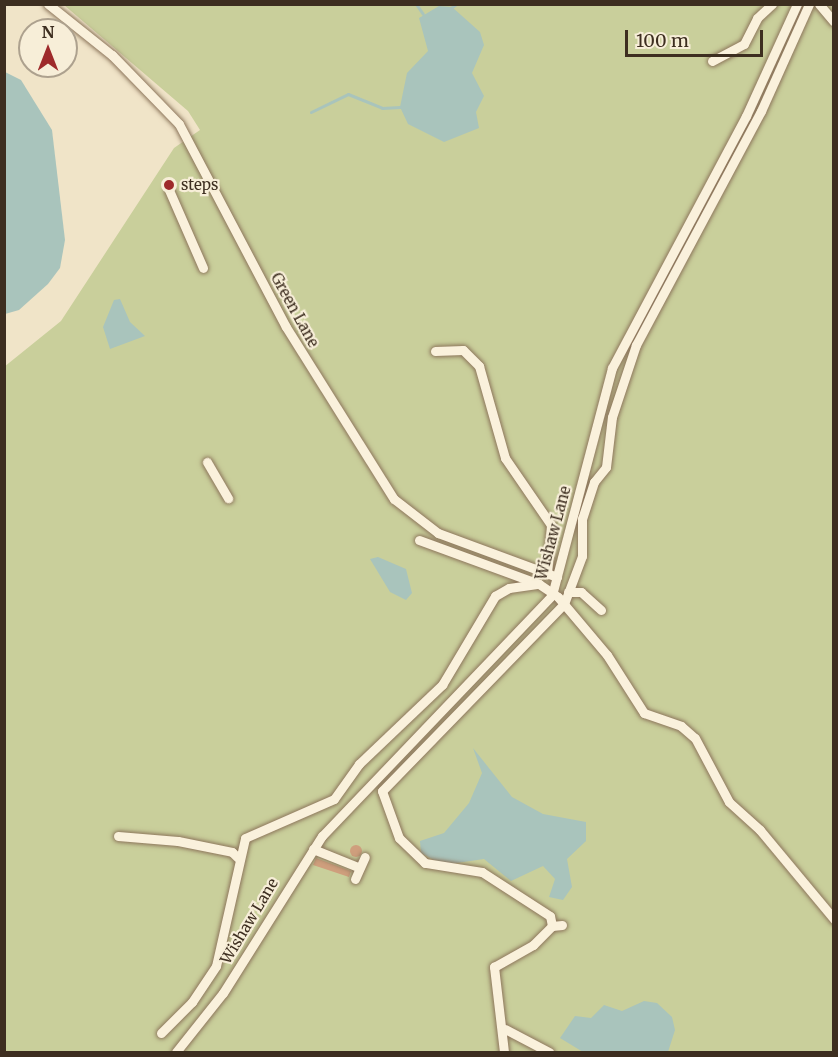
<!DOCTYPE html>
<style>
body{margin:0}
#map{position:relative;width:838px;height:1057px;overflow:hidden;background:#f0e4c8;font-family:Merriweather,serif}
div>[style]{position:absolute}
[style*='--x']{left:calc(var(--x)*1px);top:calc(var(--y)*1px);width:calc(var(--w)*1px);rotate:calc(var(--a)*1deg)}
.green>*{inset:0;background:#c9cf9b}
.water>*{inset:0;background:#a9c4bc}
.stream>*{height:3px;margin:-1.5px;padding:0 1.5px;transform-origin:1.5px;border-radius:1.5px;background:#a9c4bc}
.building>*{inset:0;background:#cf9f7d}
.round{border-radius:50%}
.roads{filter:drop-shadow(0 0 2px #8d765c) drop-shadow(0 0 2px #8d765c)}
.minor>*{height:9px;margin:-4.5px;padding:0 4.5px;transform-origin:4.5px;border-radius:4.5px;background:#faf1dc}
.dots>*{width:16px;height:16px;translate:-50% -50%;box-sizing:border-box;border:3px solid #f7eed8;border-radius:50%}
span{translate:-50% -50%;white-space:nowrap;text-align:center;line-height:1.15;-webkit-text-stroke:4.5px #f7eed8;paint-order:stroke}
.poi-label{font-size:15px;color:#3d2e20}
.left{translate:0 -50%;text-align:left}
.street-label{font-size:15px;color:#3d2e20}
.frame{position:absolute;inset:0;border:6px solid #3d2e20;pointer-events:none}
.north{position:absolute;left:18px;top:18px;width:60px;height:60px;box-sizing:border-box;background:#f7eed8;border:2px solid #ada18e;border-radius:50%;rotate:0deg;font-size:16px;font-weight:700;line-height:24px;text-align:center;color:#3d2e20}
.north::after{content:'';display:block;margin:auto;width:21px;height:27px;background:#9e2a2b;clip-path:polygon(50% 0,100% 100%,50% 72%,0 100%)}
.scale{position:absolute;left:625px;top:30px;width:138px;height:27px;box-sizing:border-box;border:3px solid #3d2e20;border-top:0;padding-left:8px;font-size:18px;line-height:21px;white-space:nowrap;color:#3d2e20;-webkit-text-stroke:4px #f7eed8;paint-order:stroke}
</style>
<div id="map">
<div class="green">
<div style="clip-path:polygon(64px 5px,833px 5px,833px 1052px,5px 1052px,4px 367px,61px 321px,174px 148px,200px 130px,188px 111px)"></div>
</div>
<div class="water">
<div style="clip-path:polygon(439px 6px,452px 7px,480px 32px,484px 45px,472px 73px,484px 96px,476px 112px,479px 128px,444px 142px,408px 124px,400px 107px,407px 73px,428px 51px,419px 18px)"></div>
<div style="clip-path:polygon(5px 72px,21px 80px,52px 130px,65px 240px,60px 268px,48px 284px,19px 310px,5px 314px)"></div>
<div style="clip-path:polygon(120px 299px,130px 322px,145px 336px,110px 349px,103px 327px,114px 300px)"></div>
<div style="clip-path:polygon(378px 557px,406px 569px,412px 593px,406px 600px,390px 592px,370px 559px)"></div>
<div style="clip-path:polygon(473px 748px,512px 797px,543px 814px,586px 822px,586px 841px,567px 859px,572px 887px,563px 900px,549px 897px,555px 879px,543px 866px,511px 881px,484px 859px,443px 865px,421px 853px,420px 841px,444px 833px,469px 803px,482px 773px)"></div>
<div style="clip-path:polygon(644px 1001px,657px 1003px,672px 1017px,675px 1030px,668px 1052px,583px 1052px,560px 1038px,575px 1016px,591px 1018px,604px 1005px,622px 1011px)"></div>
</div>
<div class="stream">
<div style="--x:416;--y:4;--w:12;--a:55"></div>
<div style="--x:452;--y:7;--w:5;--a:-37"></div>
<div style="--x:311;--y:112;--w:41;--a:-25.9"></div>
<div style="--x:348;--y:94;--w:37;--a:22"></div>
<div style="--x:382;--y:108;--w:18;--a:-3"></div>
</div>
<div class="building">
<div class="round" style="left:350px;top:845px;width:12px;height:12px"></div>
<div style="clip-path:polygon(316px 858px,351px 871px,349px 877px,313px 865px)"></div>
</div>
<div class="roads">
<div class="minor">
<div style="--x:48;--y:4;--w:82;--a:38.6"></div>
<div style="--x:112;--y:55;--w:96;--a:45.8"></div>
<div style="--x:179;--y:124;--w:229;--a:62.2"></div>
<div style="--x:286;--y:327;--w:203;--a:57.9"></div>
<div style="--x:394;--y:499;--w:56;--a:37.7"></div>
<div style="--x:438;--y:533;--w:127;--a:20.3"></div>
<div style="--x:819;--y:4;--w:23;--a:50"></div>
<div style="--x:712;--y:61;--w:36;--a:-28"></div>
<div style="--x:744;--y:44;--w:29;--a:-63"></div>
<div style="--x:757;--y:18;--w:21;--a:-43"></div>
<div style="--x:169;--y:190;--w:85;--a:66.4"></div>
<div style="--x:435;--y:351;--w:28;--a:-2"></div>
<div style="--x:463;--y:350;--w:23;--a:45"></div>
<div style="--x:479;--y:366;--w:96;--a:74.2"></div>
<div style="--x:505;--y:458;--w:81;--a:55.5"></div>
<div style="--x:551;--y:525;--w:49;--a:94.7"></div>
<div style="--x:207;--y:462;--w:42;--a:59.7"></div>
<div style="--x:419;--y:540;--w:128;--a:20.1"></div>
<div style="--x:539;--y:584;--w:23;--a:34"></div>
<div style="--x:558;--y:597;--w:76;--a:49.8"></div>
<div style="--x:607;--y:655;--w:69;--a:57.5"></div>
<div style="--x:644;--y:713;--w:39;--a:19"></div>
<div style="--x:681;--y:726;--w:18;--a:41"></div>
<div style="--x:695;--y:738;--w:72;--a:62"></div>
<div style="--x:729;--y:802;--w:42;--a:42.1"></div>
<div style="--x:760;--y:830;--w:116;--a:50.3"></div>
<div style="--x:568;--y:592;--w:13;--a:0"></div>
<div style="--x:581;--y:592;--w:27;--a:42"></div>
<div style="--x:118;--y:836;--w:60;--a:4.8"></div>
<div style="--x:178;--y:841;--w:55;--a:11.5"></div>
<div style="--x:232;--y:852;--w:8;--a:45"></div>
<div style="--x:313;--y:849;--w:48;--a:21.8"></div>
<div style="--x:355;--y:879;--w:24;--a:-66"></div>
<div style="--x:562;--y:925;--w:10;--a:174"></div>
<div style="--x:552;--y:926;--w:10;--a:-101"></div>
<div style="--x:550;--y:916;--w:81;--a:-147.1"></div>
<div style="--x:482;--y:872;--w:58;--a:-171"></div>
<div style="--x:425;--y:863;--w:36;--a:-136"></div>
<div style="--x:399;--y:838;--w:50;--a:-109.9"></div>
<div style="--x:382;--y:791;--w:261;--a:-45.8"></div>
<div style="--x:564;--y:604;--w:51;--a:-69.4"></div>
<div style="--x:582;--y:556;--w:37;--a:-90"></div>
<div style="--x:582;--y:519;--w:39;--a:-72"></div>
<div style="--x:594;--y:482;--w:19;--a:-51"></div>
<div style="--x:606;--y:467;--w:50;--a:-83.2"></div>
<div style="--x:612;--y:417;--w:76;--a:-71.6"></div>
<div style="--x:636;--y:345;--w:265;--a:-61.9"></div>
<div style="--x:761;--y:111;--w:117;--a:-65.8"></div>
<div style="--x:505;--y:1029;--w:50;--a:27.6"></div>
<div style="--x:161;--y:1033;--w:44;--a:-45"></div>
<div style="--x:192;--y:1002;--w:43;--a:-56.3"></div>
<div style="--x:216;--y:966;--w:131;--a:-77.2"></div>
<div style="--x:245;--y:838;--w:97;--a:-23.7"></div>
<div style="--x:334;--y:799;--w:43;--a:-54.5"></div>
<div style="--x:359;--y:764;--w:115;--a:-43.6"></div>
<div style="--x:442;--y:685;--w:104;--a:-59.2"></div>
<div style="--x:495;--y:596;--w:16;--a:-30"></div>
<div style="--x:509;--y:588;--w:30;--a:-8"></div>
<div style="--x:176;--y:1052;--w:75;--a:-51.5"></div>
<div style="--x:223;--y:993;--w:186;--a:-57.8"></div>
<div style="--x:322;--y:836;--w:333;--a:-46.3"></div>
<div style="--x:552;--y:595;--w:235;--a:-75.2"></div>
<div style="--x:612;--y:368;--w:285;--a:-62"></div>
<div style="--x:746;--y:116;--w:123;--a:-65.5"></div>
<div style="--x:504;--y:1052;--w:86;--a:-96.7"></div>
<div style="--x:494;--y:967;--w:45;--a:-29.4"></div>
<div style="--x:533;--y:945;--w:27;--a:-45"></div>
</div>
</div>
<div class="dots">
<div style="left:169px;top:185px;background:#9e2a2b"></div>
</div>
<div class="poi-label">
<span class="left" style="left:181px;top:185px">steps</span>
</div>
<div class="street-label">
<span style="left:295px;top:310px;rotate:61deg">Green Lane</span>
<span style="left:553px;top:533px;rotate:-75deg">Wishaw Lane</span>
<span style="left:249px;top:921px;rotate:-59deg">Wishaw Lane</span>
</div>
<div class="frame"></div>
<div class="north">N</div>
<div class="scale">100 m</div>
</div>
